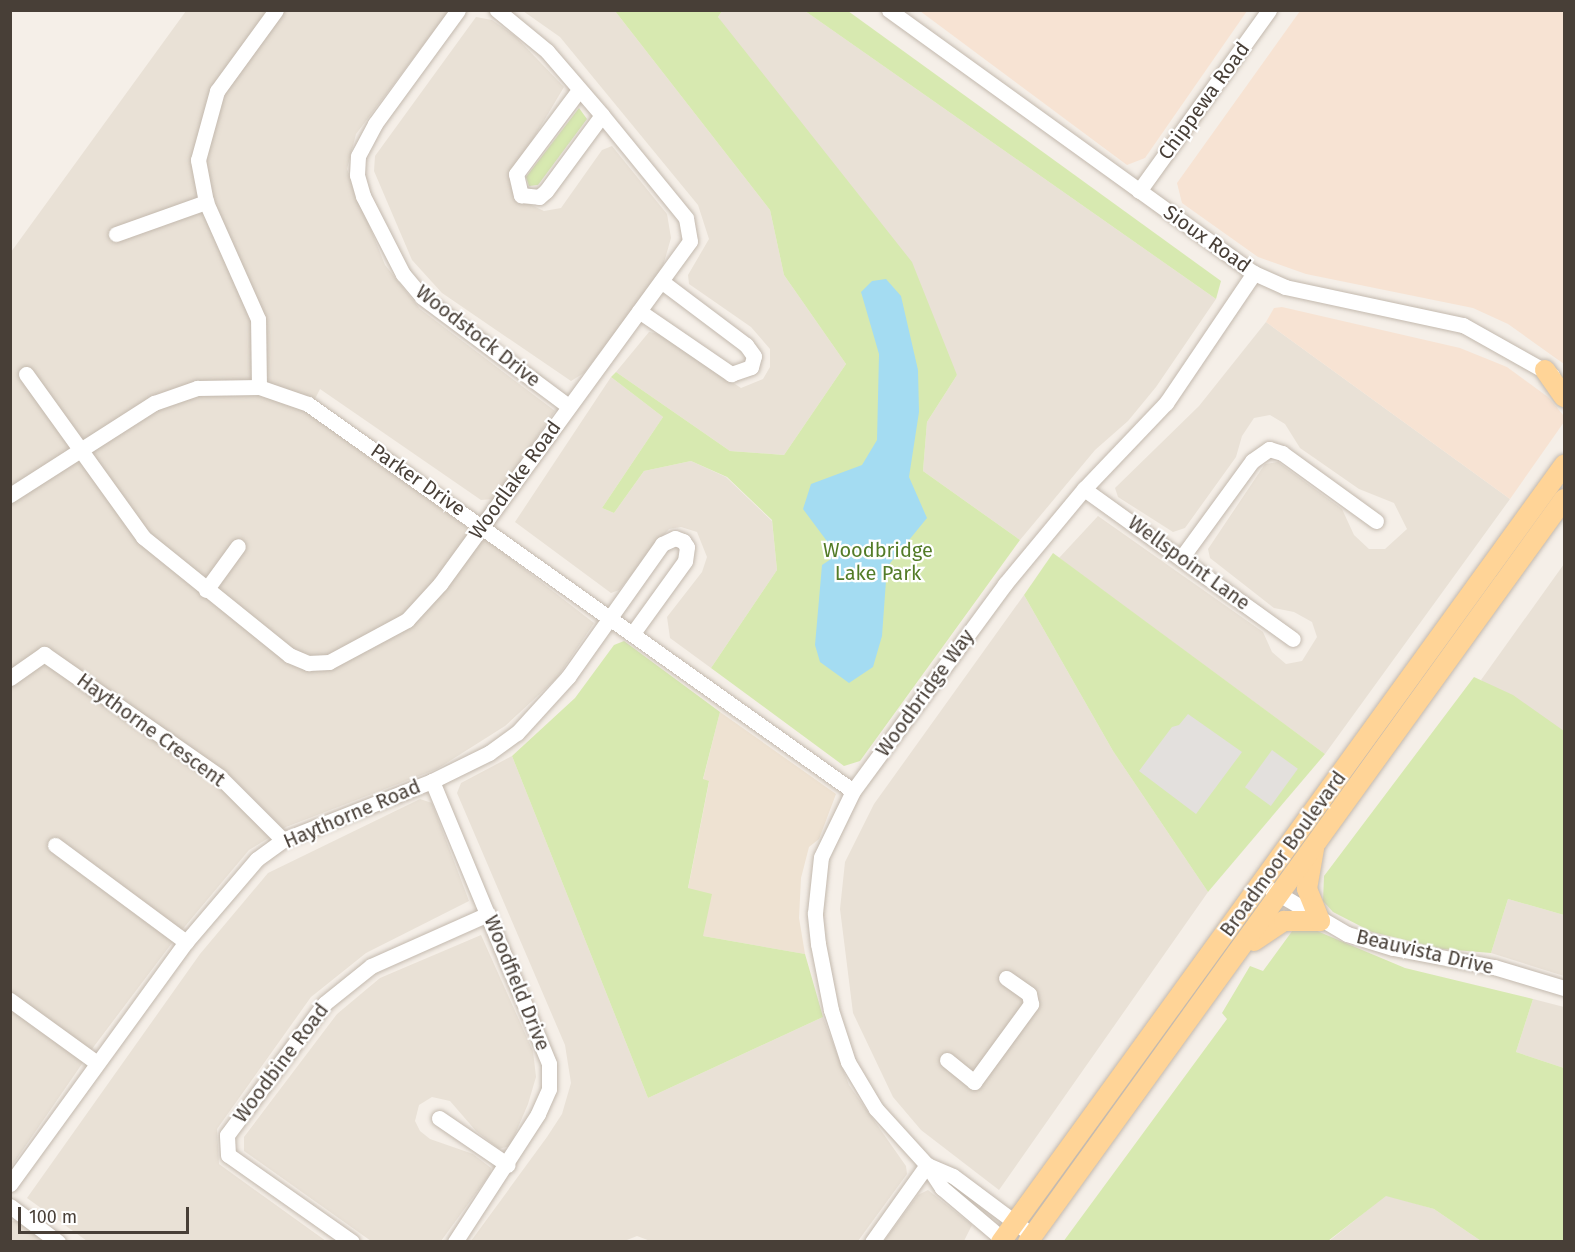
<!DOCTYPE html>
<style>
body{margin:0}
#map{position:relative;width:1575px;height:1252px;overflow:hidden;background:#f5efe8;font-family:"Fira Sans",sans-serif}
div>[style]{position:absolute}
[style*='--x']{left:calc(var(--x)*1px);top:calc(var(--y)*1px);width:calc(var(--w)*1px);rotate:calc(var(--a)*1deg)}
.residential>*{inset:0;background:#e9e1d6}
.commercial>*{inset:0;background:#f7e3d3}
.education>*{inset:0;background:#eee2d2}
.green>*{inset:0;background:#d7e9b0}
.parking>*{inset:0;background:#e3e0dd;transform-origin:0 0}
.water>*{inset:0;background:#a4dcf2}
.roads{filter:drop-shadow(0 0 2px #c3b9ae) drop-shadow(0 0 2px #c3b9ae)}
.minor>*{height:15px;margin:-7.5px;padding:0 7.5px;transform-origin:7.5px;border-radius:7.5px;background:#fff}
.major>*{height:20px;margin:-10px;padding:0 10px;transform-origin:10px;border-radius:10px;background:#ffd497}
span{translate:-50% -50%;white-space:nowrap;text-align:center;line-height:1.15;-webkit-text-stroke:4.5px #fff;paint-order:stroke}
.street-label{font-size:20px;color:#483f37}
.park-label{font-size:20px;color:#537c28}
.frame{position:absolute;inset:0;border:12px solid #483f37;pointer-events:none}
.scale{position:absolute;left:18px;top:1207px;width:171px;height:27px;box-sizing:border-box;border:3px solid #483f37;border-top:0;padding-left:8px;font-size:18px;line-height:21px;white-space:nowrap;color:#483f37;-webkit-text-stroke:4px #fff;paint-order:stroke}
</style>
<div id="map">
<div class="residential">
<div style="clip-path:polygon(186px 11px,449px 11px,356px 134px,347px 169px,385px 265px,420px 309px,555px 411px,494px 499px,481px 500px,320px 389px,308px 413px,497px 548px,594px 623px,557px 678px,505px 726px,437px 769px,286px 827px,249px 850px,181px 931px,95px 1045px,11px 1167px,11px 252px)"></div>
<div style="clip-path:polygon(523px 11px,615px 11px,770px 210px,784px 275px,846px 364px,784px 455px,730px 451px,616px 372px,649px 332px,660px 334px,741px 388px,763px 379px,770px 367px,770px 349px,751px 327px,689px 284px,688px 275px,709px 239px,698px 205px,560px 37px)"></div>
<div style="clip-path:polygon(722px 11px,805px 11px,1216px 299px,1156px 387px,1128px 421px,1095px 450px,1020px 540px,923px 471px,927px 422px,957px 375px,718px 17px)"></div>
<div style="clip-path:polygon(476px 17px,492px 20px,515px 36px,564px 87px,517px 166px,515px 188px,529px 204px,544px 211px,561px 208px,602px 150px,612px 146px,667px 214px,671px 238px,661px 273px,584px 373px,571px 381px,442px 293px,412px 260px,374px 171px,375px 156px)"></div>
<div style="clip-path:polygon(1266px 322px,1510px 499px,1325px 754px,1059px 558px,1098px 516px,1263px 632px,1272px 652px,1286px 664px,1302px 661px,1317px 637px,1312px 622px,1294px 612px,1274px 608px,1210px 558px,1208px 549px,1265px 464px,1278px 462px,1342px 509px,1354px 535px,1369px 549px,1385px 549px,1407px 529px,1394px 503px,1359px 489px,1300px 448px,1285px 424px,1270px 415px,1254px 418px,1242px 436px,1236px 457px,1185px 528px,1173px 532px,1118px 497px,1115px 488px,1199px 406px)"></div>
<div style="clip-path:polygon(611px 377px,663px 417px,602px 508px,614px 513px,644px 471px,691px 461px,726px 477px,772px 521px,777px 570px,711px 668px,670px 638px,667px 617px,702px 572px,707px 557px,697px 532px,681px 527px,669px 529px,619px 590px,611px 593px,515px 522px)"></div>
<div style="clip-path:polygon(1564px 564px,1564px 743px,1481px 680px)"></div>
<div style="clip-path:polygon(1024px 595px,1113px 751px,1208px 892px,999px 1190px,921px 1130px,893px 1097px,853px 1013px,840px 909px,845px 862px,874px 804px)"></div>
<div style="clip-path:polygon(512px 756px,648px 1098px,823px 1017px,849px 1085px,906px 1166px,907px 1174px,858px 1241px,653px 1242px,637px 1236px,622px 1242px,471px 1241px,547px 1137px,562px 1114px,571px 1083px,565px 1045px,457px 793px,461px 783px)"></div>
<div style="clip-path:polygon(420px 799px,432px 803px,469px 901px,366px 953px,311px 997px,217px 1129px,219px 1164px,326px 1241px,87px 1241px,27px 1198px,200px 954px,268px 873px)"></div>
<div style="clip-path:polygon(1508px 899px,1564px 915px,1564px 976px,1491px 953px)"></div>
<div style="clip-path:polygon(481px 935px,533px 1051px,536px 1077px,528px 1104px,510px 1146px,499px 1149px,476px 1131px,450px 1101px,432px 1097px,419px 1105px,415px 1121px,420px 1131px,430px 1139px,473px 1154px,491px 1168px,490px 1174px,441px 1241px,371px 1241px,244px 1151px,244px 1137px,337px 1014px,380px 978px)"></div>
<div style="clip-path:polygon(1533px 999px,1564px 1007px,1564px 1068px,1516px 1052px)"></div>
<div style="clip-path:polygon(928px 1190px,972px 1225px,964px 1241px,884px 1241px,918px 1195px)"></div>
<div style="clip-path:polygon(1386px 1195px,1434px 1209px,1481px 1241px,1328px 1242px)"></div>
<div style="clip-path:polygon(11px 1221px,17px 1221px,46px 1241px,11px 1242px)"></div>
</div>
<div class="commercial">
<div style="clip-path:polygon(920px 11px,1247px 11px,1145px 158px,1127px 165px)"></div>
<div style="clip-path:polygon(1300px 11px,1564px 11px,1564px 364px,1508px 324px,1473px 308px,1306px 274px,1258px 257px,1182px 203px,1177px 183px)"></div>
<div style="clip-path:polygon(1282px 307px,1460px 348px,1507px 367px,1548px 397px,1564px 416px,1564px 422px,1510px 499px,1266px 322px,1274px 308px)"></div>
</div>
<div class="education">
<div style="clip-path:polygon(720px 712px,836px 794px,819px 839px,809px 847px,801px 878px,799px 918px,805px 954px,703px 936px,688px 889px,709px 782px,703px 780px)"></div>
</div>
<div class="green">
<div style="clip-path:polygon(615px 11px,722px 11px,718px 17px,912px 262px,957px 375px,927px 422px,923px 471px,1020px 540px,860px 761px,844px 766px,711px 668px,777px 570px,772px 520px,727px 477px,691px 461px,644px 471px,614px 513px,602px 508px,663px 417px,611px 377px,616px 372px,730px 451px,784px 455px,846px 364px,784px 275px,770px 210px)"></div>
<div style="clip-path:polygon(805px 11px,848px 11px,1221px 281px,1216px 299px)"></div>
<div style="clip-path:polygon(579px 108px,587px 119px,538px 185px,529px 186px,526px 177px)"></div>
<div style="clip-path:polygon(1053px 553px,1325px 754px,1208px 892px,1113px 751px,1024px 595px)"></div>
<div style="clip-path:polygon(624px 641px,720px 712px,703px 779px,709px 781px,688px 888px,712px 894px,703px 936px,805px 954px,823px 1017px,648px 1098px,512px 756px,575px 698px,614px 645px)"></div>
<div style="clip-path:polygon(1474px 677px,1513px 695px,1564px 731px,1564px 915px,1508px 899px,1491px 953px,1443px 949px,1372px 932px,1333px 912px,1323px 901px,1324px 876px)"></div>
<div style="clip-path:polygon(1298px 923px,1405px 968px,1533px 999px,1516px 1052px,1564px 1068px,1564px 1241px,1481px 1241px,1434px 1209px,1386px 1196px,1328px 1241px,1063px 1242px,1227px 1019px,1222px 1013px,1250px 966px,1263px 971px)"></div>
</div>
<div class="parking">
<div style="clip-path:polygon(1188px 714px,1242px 752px,1196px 814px,1139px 771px,1172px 727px,1179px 725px)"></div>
<div style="left:1272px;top:750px;width:32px;height:46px;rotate:36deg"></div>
</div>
<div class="water">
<div style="clip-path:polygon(886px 279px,901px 296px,918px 370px,919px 412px,909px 477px,927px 518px,887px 567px,882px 636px,873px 667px,849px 683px,820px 662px,815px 645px,822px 565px,831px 559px,832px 548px,803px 509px,811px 484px,862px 465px,877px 440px,879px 354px,861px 292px,872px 281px)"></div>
</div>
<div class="roads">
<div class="minor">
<div style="--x:458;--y:10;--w:141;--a:126.1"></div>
<div style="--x:375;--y:124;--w:36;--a:118"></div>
<div style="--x:358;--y:156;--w:19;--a:93"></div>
<div style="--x:357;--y:175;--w:22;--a:74"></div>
<div style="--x:363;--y:196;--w:88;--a:62.9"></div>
<div style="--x:403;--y:274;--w:30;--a:50"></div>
<div style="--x:422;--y:297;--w:182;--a:36.7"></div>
<div style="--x:889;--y:10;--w:450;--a:35.8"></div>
<div style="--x:1254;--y:273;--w:34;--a:24"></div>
<div style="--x:1285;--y:287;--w:182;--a:12.1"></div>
<div style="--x:1463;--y:325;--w:102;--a:29.3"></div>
<div style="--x:579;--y:90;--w:105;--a:126.9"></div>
<div style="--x:516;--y:174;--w:22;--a:77"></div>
<div style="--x:521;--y:195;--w:18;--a:6"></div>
<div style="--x:539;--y:197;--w:9;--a:-41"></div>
<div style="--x:546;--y:191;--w:94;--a:-53.6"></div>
<div style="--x:1139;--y:191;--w:223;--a:-54.3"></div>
<div style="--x:116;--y:234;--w:96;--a:-19.6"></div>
<div style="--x:639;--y:311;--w:112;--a:34.4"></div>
<div style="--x:731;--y:374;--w:21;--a:-19"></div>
<div style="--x:751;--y:367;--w:11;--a:-75"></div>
<div style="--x:754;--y:356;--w:14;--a:-126"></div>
<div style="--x:746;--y:345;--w:106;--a:-143"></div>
<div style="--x:26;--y:374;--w:201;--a:54.3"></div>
<div style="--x:143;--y:537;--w:188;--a:38.9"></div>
<div style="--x:289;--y:655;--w:21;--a:23"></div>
<div style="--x:308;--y:663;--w:21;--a:-3"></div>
<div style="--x:329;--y:662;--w:89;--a:-28.3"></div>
<div style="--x:407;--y:620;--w:49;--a:-47.5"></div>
<div style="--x:440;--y:584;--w:424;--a:-53.9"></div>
<div style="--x:690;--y:241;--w:23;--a:-100"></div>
<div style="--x:686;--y:218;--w:133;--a:-129.2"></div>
<div style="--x:602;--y:115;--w:84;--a:-130.7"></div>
<div style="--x:547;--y:51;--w:65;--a:-140.6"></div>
<div style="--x:259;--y:387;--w:68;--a:-90.8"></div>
<div style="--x:258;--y:319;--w:128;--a:-114"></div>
<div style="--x:206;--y:202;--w:43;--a:-100.8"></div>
<div style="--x:198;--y:160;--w:72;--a:-74.6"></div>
<div style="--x:217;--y:91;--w:100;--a:-53.9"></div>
<div style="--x:1084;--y:489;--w:257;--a:35.7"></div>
<div style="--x:10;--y:495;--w:171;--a:-32.6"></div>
<div style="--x:154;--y:403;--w:46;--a:-19.2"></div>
<div style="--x:197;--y:388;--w:62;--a:-0.9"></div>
<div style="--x:259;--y:387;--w:52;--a:19.1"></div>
<div style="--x:308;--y:404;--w:668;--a:35.38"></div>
<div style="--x:1182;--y:557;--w:119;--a:-53.9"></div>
<div style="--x:1252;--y:461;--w:21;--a:-35"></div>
<div style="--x:1269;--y:449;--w:14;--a:17"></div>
<div style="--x:1282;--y:453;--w:116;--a:35.9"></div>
<div style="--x:206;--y:590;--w:54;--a:-54"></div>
<div style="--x:10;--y:678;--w:42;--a:-35.2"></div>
<div style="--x:44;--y:654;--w:215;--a:34.9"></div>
<div style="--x:220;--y:777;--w:89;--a:45"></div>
<div style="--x:432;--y:781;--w:306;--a:67.5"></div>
<div style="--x:549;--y:1064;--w:25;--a:90"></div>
<div style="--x:549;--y:1089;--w:27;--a:114"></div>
<div style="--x:538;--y:1114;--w:153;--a:123"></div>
<div style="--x:55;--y:845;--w:163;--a:36.5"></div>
<div style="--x:1272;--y:890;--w:87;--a:30.4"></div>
<div style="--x:1347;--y:934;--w:48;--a:16.9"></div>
<div style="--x:1393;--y:948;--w:103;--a:10.7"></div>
<div style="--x:1494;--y:967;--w:73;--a:16.7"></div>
<div style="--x:10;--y:1000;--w:107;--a:35.9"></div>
<div style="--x:947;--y:1060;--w:35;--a:39"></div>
<div style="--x:974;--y:1082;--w:97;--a:-53.8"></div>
<div style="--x:1031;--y:1004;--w:10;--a:-101"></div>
<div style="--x:1029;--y:994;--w:28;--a:-145"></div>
<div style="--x:439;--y:1118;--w:83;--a:34.3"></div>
<div style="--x:927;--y:1165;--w:28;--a:23"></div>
<div style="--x:953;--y:1176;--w:99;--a:36.8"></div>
<div style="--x:10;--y:1184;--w:299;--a:-54"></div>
<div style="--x:186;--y:942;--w:109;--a:-49.5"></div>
<div style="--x:257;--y:859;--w:32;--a:-36"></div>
<div style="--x:283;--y:840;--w:160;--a:-21.6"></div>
<div style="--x:432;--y:781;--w:64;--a:-26.2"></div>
<div style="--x:489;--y:753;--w:34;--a:-36"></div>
<div style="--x:517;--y:733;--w:76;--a:-47.7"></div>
<div style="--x:568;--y:677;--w:163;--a:-54.7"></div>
<div style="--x:662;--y:544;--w:14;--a:-25"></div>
<div style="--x:675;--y:538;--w:9;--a:21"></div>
<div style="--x:683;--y:541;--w:7;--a:56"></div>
<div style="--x:687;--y:547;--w:14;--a:98"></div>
<div style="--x:685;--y:561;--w:89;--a:125.8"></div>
<div style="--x:10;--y:1206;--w:60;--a:36.9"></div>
<div style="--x:352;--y:1242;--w:151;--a:-144.9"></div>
<div style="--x:228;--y:1155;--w:20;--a:-93"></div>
<div style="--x:227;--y:1135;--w:164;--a:-53.4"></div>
<div style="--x:325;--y:1003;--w:59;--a:-38.8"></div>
<div style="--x:371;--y:966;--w:128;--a:-24"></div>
<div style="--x:872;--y:1242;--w:95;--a:-54.5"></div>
<div style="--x:1006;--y:1242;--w:84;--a:-139.8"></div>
<div style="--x:942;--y:1188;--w:27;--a:-123"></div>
<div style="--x:927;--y:1165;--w:76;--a:-132.3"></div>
<div style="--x:876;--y:1109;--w:55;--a:-120.8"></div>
<div style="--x:848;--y:1062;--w:55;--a:-108.1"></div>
<div style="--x:831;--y:1010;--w:67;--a:-101.1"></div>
<div style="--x:818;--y:944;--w:31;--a:-96"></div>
<div style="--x:815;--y:913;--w:56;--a:-83.9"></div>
<div style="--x:821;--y:857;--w:73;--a:-64.1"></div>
<div style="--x:853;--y:791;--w:257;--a:-53.7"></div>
<div style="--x:1005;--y:584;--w:124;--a:-50.3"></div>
<div style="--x:1084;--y:489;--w:119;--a:-46.4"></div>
<div style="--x:1166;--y:403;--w:157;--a:-55.9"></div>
</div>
<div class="major">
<div style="--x:1545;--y:370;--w:33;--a:55"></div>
<div style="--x:1254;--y:941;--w:36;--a:-34"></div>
<div style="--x:1284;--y:921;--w:36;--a:0"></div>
<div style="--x:1320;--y:921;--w:35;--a:-112"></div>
<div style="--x:1307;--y:889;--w:41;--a:-80.1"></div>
<div style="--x:1001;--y:1242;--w:960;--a:-54.07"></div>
<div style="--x:1028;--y:1242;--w:916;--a:-54.19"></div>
</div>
</div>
<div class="street-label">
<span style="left:1204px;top:101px;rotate:-54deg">Chippewa Road</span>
<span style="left:1207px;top:239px;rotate:35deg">Sioux Road</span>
<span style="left:478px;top:336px;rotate:38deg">Woodstock Drive</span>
<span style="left:418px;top:480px;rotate:35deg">Parker Drive</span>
<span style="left:515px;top:480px;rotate:-54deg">Woodlake Road</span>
<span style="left:1189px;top:563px;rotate:36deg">Wellspoint Lane</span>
<span style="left:925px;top:693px;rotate:-54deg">Woodbridge Way</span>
<span style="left:151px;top:730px;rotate:36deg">Haythorne Crescent</span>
<span style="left:352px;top:814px;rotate:-23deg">Haythorne Road</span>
<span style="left:1283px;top:854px;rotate:-54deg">Broadmoor Boulevard</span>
<span style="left:1425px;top:952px;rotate:13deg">Beauvista Drive</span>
<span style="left:517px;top:983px;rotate:68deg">Woodfield Drive</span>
<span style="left:281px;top:1063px;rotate:-53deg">Woodbine Road</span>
</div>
<div class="park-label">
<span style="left:878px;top:562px">Woodbridge<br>Lake Park</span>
</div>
<div class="frame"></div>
<div class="scale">100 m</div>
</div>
